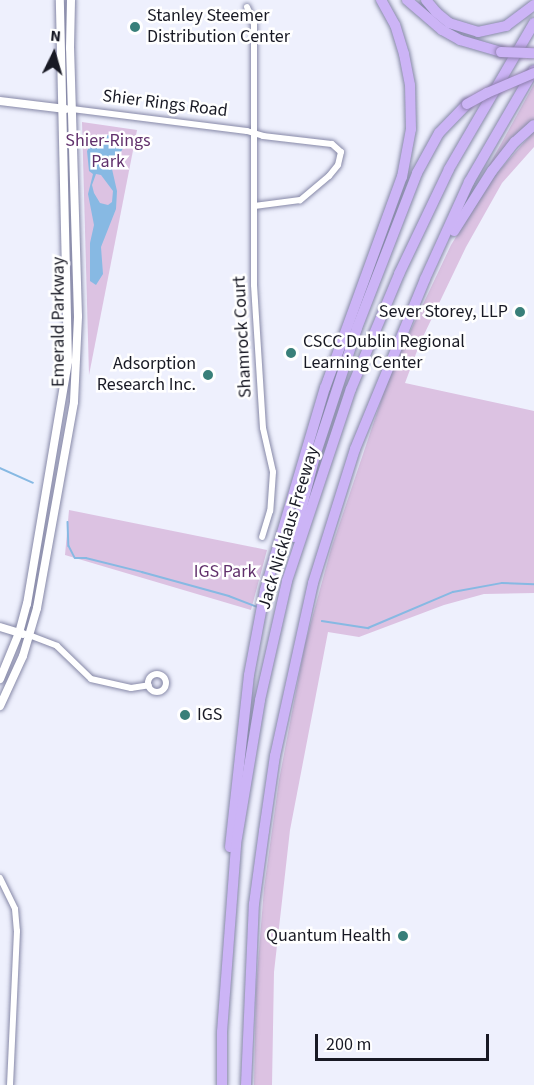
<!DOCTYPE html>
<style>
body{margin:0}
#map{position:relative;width:534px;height:1085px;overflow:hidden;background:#eef0fd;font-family:"Source Sans 3",sans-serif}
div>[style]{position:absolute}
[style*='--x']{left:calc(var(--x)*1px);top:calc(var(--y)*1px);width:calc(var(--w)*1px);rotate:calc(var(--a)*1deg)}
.green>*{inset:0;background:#dcc2e2}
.water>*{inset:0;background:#87b9e3}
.stream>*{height:1.5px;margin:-0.75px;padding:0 0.75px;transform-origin:0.75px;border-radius:0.75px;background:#87b9e3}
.roads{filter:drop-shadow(0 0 2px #8688a7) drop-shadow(0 0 2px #8688a7)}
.street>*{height:6px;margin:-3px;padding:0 3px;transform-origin:3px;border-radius:3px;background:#fff}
.street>.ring{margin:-3px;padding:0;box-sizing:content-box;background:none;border:6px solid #fff;border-radius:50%}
.secondary>*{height:8px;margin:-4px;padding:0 4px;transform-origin:4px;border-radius:4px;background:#fff}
.highway>*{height:10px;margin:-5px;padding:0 5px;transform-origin:5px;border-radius:5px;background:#ccb4f6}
.bridges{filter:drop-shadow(0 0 2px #8d7eac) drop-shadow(0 0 2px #8d7eac)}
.highway-bridge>*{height:10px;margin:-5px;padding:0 5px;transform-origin:5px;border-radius:5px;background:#ccb4f6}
.dots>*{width:16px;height:16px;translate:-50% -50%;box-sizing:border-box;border:3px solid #fff;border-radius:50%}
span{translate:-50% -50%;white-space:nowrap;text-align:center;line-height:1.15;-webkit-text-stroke:5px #fff;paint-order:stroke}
.poi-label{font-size:18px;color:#181924}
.left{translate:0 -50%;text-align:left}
.right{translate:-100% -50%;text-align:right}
.street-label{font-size:18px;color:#181924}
.park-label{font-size:18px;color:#61306c}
.north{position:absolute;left:24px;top:24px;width:60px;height:60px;-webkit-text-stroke:4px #fff;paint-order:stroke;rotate:5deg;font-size:16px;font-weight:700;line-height:24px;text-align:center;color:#181924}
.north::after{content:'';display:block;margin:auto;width:21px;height:27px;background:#181924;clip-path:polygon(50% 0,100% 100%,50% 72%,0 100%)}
.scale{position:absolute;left:315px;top:1034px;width:174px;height:27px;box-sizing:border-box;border:3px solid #181924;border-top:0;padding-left:8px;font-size:18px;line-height:21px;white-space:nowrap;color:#181924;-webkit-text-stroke:4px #fff;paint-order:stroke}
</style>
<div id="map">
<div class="green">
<div style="clip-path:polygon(534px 84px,534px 120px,488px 170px,487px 169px)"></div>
<div style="clip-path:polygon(82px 122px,137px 130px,89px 375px)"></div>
<div style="clip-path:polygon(534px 131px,534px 147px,502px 183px,466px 247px,420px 343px,405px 383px,534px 411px,534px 593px,484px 594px,444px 605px,359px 637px,328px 632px,290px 830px,274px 972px,272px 1085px,254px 1085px,256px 988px,264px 888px,279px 780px,305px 644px,331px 549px,390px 374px,451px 245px,491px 180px)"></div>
<div style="clip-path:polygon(69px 510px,267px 550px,251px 610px,65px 555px)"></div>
</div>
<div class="water">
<div style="clip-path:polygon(evenodd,107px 135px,113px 136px,123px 148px,112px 169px,117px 191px,116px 209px,101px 247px,103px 274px,96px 285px,90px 281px,90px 243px,94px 225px,88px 194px,93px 174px,89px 171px,87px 151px,91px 144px,107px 135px,96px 174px,101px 175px,113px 191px,112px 202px,108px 205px,100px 203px,94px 193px,92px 185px,96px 174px)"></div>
</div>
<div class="stream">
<div style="--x:0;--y:468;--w:36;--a:24"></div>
<div style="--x:68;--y:522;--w:24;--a:88"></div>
<div style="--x:69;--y:546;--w:13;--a:63"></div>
<div style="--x:75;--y:558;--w:11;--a:0"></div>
<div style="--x:86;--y:558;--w:58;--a:14"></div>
<div style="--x:142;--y:572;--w:90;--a:15.4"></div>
<div style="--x:229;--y:596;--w:30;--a:21"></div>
<div style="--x:322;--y:621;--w:47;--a:8.7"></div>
<div style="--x:368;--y:628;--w:92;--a:-23"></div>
<div style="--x:453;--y:592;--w:50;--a:-10.4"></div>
<div style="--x:502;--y:583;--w:32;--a:2"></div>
</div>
<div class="roads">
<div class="street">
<div style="--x:247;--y:7;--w:18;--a:68"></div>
<div style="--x:254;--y:24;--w:261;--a:90"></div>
<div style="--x:254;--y:285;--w:143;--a:86.4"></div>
<div style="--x:263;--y:428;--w:45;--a:77.2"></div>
<div style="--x:273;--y:472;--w:39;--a:94"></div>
<div style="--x:270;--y:511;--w:27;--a:107"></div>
<div style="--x:72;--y:109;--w:176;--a:7.2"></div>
<div style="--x:247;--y:131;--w:17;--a:17"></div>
<div style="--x:263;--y:136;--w:69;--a:6.6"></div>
<div style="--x:332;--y:144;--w:12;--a:42"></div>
<div style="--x:341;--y:152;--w:13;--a:103"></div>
<div style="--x:338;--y:165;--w:14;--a:129"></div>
<div style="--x:329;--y:176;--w:38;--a:140"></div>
<div style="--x:300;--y:200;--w:46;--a:172.6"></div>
<div style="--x:29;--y:635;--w:30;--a:21"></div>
<div style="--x:57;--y:646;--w:47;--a:44.1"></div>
<div style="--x:91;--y:679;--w:41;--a:12.7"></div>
<div style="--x:131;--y:688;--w:18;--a:-9"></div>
<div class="ring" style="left:148px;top:674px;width:12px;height:12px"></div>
<div style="--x:0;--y:878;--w:34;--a:64"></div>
<div style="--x:15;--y:909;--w:22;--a:85"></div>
<div style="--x:17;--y:931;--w:154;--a:92.6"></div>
</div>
<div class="secondary">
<div style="--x:0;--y:101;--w:66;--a:6.9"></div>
<div style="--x:0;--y:627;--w:24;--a:17"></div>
<div style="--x:0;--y:679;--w:50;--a:-67.6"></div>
<div style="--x:19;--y:633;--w:30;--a:-75"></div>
<div style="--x:27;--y:604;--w:246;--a:-80.4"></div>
<div style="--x:68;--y:361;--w:361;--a:-91.3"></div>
<div style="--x:0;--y:706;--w:55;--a:-65.3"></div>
<div style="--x:23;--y:656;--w:50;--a:-73.7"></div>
<div style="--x:37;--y:608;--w:209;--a:-79.8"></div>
<div style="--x:74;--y:402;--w:86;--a:-87.3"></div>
<div style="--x:78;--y:316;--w:268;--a:-91.7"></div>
<div style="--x:70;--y:48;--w:48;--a:-88.8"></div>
</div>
<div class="highway">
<div style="--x:407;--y:0;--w:46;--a:40.6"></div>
<div style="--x:442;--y:30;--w:21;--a:29"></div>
<div style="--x:460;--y:40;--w:43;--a:16.3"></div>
<div style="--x:426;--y:0;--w:16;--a:50"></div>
<div style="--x:436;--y:12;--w:17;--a:40"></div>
<div style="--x:449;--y:23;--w:30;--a:17"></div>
<div style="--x:478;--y:32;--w:29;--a:-12"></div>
<div style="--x:506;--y:26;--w:35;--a:-37"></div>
<div style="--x:454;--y:231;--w:71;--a:-57.7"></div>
<div style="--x:492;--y:171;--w:37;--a:-52"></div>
<div style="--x:515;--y:142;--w:25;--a:-42"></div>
<div style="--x:294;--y:537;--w:84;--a:-75.5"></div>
<div style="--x:315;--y:456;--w:135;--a:-71.8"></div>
<div style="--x:357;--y:328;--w:166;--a:-68.8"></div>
<div style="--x:417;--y:173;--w:46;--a:-61.2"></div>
<div style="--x:439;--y:133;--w:40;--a:-46"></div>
<div style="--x:230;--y:847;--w:173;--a:-83.7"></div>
<div style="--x:249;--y:675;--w:86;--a:-79.3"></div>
<div style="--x:265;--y:590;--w:211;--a:-73.5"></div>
<div style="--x:325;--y:388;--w:225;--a:-70"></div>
<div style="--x:402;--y:177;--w:49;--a:-79.4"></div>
<div style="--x:411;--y:129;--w:44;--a:-91.3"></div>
<div style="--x:410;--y:85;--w:32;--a:-101"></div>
<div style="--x:404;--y:54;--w:30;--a:-107"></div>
<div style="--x:395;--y:25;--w:29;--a:-119"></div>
<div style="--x:222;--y:1085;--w:53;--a:-90"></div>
<div style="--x:222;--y:1032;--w:189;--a:-85.7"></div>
<div style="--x:236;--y:844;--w:146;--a:-80.5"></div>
<div style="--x:260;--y:700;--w:122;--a:-77.2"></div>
<div style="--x:287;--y:581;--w:202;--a:-71.6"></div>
<div style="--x:351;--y:389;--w:125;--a:-67.3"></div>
<div style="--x:399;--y:274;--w:116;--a:-64.5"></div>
<div style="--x:449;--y:169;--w:169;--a:-59.8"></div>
<div style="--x:246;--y:1085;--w:181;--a:-87.5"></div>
<div style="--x:254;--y:904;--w:74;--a:-82.2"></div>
<div style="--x:264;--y:831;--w:76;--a:-81.7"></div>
<div style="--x:275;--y:756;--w:177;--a:-77.6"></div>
<div style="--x:313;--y:583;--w:140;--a:-72.6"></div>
<div style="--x:355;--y:449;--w:184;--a:-67.6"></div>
<div style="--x:425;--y:279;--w:107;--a:-65.6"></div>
<div style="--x:469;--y:182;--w:129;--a:-59.9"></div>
</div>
</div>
<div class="bridges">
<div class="highway-bridge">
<div style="--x:501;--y:52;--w:33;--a:2"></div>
<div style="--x:467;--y:104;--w:23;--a:-29"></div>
<div style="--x:487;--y:93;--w:51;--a:-23.1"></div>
</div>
</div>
<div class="dots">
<div style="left:135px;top:27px;background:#387f79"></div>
<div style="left:520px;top:312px;background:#387f79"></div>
<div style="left:291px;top:353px;background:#387f79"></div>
<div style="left:208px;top:375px;background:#387f79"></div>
<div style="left:185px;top:715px;background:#387f79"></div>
<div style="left:403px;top:936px;background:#387f79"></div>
</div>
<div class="poi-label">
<span class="left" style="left:147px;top:27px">Stanley Steemer<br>Distribution Center</span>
<span class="right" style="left:508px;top:312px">Sever Storey, LLP</span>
<span class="left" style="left:303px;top:353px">CSCC Dublin Regional<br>Learning Center</span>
<span class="right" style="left:196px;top:375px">Adsorption<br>Research Inc.</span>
<span class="left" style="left:197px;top:715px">IGS</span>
<span class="right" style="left:391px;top:936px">Quantum Health</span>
</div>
<div class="street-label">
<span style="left:165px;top:104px;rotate:7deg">Shier Rings Road</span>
<span style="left:59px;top:322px;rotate:-90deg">Emerald Parkway</span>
<span style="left:243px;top:337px;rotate:-93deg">Shamrock Court</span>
<span style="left:289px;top:528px;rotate:-73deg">Jack Nicklaus Freeway</span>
</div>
<div class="park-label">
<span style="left:108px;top:152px">Shier-Rings<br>Park</span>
<span style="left:225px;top:572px">IGS Park</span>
</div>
<div class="north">N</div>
<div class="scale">200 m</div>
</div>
